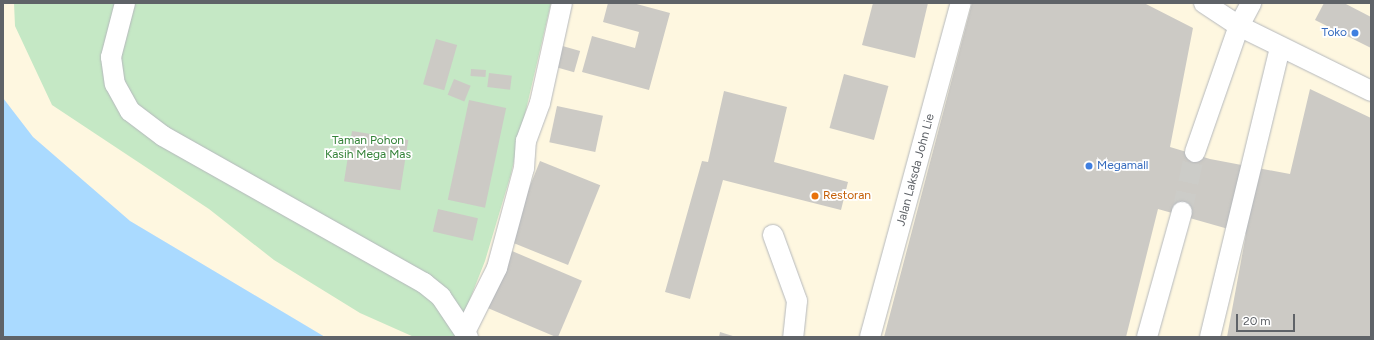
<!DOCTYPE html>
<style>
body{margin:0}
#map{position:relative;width:1374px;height:340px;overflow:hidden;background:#f1efe8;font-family:Figtree,sans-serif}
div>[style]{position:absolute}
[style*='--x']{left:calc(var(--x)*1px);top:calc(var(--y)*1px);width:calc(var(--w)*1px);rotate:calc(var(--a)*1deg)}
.commercial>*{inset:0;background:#fef7e0}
.green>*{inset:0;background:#c5e8c5}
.water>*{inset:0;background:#aadaff}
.building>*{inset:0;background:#cccac5;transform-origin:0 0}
.minor-tunnel>*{height:20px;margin-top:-10px;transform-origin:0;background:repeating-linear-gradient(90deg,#ccccc8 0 20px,transparent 0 30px)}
.roads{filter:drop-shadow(0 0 1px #b5b8bc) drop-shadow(0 0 1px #b5b8bc)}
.minor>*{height:20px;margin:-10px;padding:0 10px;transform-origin:10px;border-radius:10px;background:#fff}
.dots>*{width:11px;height:11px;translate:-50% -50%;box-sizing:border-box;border:2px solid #fff;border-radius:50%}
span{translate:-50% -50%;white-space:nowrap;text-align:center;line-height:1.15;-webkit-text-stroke:3.5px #fff;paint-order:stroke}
.shop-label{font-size:12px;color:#366cbe}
.right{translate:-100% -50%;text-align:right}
.left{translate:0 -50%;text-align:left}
.park-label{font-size:12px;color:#348238}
.street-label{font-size:12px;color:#5f6368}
.food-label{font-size:12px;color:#c56008}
.frame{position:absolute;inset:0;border:4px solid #5f6368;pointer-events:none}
.scale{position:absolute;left:1236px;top:314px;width:59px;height:18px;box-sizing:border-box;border:2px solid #5f6368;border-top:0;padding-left:5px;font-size:12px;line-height:14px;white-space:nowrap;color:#5f6368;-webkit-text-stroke:3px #fff;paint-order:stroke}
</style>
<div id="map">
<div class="commercial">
<div style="clip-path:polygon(3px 3px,1371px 3px,1371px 337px,325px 337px,130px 221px,33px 137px,3px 98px)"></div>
</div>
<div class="green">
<div style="clip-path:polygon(14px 3px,551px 3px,511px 174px,485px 261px,455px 337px,414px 337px,360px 313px,274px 260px,209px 209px,52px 105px,15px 26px)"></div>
</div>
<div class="water">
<div style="clip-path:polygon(3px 98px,33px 137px,130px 221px,325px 337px,3px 337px)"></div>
</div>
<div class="building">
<div style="clip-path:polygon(608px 3px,633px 3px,670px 13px,649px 90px,582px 72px,592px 36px,635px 48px,639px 32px,603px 22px)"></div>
<div style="clip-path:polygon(873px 3px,928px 3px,915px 58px,862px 45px)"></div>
<div style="clip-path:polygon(972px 3px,1144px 3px,1193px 28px,1170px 147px,1210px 159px,1290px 174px,1310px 89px,1371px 118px,1371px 337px,1227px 337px,1246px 234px,1158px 209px,1126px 337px,884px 337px)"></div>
<div style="clip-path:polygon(1324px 3px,1344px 3px,1371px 17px,1371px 48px,1315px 20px)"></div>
<div style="left:436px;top:39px;width:22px;height:47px;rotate:16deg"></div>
<div style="left:559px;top:45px;width:22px;height:22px;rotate:16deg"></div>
<div style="left:471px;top:69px;width:15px;height:7px;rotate:4deg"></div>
<div style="left:489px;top:73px;width:23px;height:14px;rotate:7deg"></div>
<div style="left:844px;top:74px;width:46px;height:56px;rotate:15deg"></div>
<div style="left:454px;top:79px;width:18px;height:17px;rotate:22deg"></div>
<div style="clip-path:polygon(724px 91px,787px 107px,774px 162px,848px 182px,841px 210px,723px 180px,690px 299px,665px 292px,702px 161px,708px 162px)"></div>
<div style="left:469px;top:100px;width:38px;height:102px;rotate:12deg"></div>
<div style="left:557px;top:106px;width:47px;height:37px;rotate:12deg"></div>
<div style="left:352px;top:131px;width:57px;height:51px;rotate:9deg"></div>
<div style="left:540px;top:161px;width:65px;height:86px;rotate:22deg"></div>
<div style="left:438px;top:209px;width:41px;height:23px;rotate:13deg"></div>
<div style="left:512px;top:251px;width:76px;height:62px;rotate:23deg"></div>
<div style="clip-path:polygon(720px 332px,736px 337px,719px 337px)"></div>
</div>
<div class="minor-tunnel">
<div style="--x:1182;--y:212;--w:61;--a:-77.8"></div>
</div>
<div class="roads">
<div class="minor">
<div style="--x:125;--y:3;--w:56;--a:104.5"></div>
<div style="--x:111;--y:57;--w:27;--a:82"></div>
<div style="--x:115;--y:84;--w:31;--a:61"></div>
<div style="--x:130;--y:111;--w:41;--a:37.1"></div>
<div style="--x:163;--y:136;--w:300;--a:29.4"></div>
<div style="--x:424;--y:283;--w:22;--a:39"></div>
<div style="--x:441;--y:297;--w:48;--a:56"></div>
<div style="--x:1204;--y:3;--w:42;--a:33.3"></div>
<div style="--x:1239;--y:26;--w:147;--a:26.2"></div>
<div style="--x:1195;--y:152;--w:133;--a:-70.8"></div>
<div style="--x:1239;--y:26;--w:26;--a:-62"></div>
<div style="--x:773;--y:235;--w:70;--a:70"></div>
<div style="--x:797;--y:301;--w:36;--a:96"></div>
<div style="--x:465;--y:332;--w:72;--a:-63.4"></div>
<div style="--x:497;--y:268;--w:104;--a:-74.9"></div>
<div style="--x:524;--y:168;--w:27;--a:-86"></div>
<div style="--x:526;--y:141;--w:40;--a:-69.8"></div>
<div style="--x:540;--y:103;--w:102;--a:-77.6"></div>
<div style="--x:870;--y:337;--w:346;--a:-74.8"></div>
<div style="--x:1147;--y:337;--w:130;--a:-74.4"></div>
<div style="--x:1210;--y:337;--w:298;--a:-76.4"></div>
</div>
</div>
<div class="dots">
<div style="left:1355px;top:33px;background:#3f7fe0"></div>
<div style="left:1089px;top:166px;background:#3f7fe0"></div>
<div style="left:815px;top:196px;background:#e8710a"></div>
</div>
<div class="shop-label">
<span class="right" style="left:1347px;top:33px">Toko</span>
<span class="left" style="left:1097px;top:166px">Megamall</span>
</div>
<div class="park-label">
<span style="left:368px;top:148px">Taman Pohon<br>Kasih Mega Mas</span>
</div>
<div class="street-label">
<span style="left:916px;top:170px;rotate:-75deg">Jalan Laksda John Lie</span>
</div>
<div class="food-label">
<span class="left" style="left:823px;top:196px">Restoran</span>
</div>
<div class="frame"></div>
<div class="scale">20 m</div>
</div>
